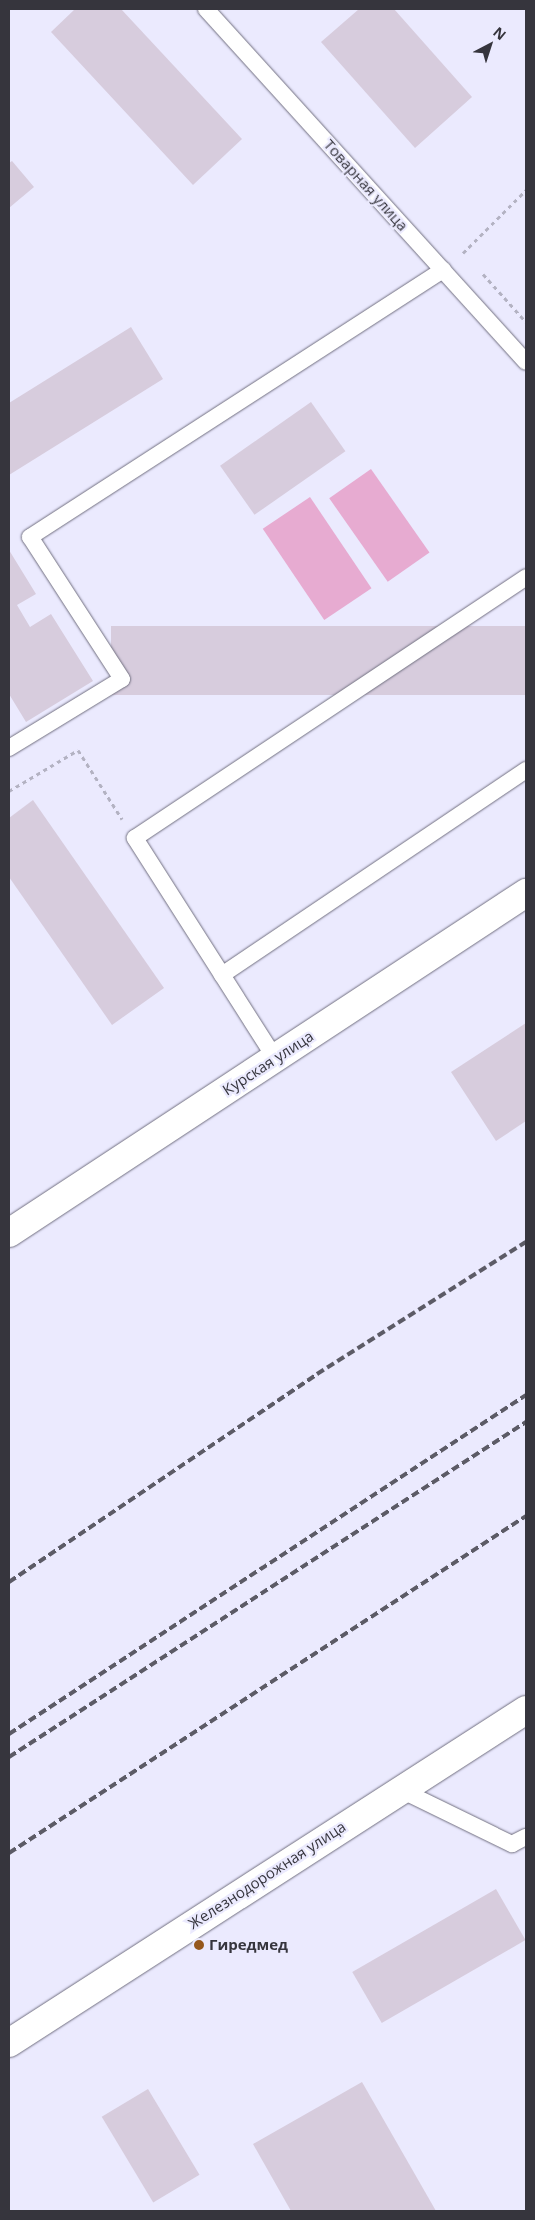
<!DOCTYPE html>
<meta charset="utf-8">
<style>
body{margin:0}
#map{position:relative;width:535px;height:2220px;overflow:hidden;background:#ebeafe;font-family:"Open Sans",sans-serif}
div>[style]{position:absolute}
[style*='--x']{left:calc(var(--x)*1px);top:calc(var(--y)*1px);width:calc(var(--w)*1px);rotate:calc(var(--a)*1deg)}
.green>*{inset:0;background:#e7abd1;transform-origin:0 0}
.building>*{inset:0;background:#d7ccdd;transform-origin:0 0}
.path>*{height:3px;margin-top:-1.5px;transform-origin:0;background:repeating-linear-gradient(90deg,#b3b2c2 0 4px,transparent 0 8px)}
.roads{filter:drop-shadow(0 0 1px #716f80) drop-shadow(0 0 1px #716f80)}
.lane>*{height:16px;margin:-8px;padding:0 8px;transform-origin:8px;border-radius:8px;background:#fff}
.street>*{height:28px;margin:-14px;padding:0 14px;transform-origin:14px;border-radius:14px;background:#fff}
.secondary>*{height:28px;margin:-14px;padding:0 14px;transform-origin:14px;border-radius:14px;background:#fff}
.rail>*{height:4px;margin-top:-2px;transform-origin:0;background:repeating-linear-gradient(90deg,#5c5b66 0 8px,transparent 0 12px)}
.dots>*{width:14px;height:14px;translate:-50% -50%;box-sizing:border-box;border:2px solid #ebeafe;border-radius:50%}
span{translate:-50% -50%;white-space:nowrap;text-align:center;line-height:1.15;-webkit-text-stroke:4.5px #ebeafe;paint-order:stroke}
.street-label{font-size:15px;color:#36353d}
.poi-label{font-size:15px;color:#36353d;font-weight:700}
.left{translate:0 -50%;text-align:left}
.frame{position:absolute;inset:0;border:10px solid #36353d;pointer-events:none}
.north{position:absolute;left:465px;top:20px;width:50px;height:50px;-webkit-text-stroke:4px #ebeafe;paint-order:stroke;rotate:40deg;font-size:14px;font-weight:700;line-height:20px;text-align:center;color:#36353d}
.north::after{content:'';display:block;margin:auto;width:18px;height:22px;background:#36353d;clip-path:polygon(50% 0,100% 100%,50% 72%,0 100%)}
</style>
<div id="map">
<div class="green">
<div style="left:371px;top:469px;width:102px;height:51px;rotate:55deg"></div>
<div style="left:310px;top:497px;width:110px;height:57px;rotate:56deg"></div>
</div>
<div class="building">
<div style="clip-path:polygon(75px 9px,121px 9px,242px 139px,193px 185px,51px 32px)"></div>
<div style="clip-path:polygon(359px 9px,394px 9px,472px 97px,415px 148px,321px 42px)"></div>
<div style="clip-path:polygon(12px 161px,34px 187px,9px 208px,9px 163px)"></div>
<div style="clip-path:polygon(131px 327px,163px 379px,9px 475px,9px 403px)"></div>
<div style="left:311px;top:402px;width:60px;height:111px;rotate:55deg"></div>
<div style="clip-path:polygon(9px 550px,36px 594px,17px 605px,30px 627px,51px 614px,93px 681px,26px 722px,9px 694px)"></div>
<div style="left:526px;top:626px;width:69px;height:415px;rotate:90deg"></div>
<div style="clip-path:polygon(33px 800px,164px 988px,112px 1025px,9px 877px,9px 818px)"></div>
<div style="clip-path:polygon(526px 1023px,526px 1121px,496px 1141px,451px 1072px)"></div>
<div style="left:496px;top:1889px;width:59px;height:166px;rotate:60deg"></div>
<div style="clip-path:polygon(362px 2082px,436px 2211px,291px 2211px,253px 2144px)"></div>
<div style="left:148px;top:2089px;width:100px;height:54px;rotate:59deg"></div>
</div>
<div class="path">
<div style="--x:463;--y:253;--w:89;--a:-45"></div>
<div style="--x:483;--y:274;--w:64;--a:48.1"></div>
<div style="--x:9;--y:791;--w:80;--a:-30.7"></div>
<div style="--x:78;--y:750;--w:82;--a:57.5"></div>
</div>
<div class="roads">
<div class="lane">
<div style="--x:206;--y:9;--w:476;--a:47.8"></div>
<div style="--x:9;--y:748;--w:132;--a:-31.4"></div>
<div style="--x:122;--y:679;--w:169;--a:-122.9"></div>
<div style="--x:30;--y:537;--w:492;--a:-32.9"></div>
<div style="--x:222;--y:975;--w:367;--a:-34"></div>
<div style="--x:275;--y:1058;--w:261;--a:-122.5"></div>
<div style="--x:135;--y:838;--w:470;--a:-33.7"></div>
<div style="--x:399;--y:1789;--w:126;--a:26"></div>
<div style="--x:512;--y:1844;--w:16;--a:-27"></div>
</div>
<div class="street">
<div style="--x:9;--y:1233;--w:619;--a:-33.33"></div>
</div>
<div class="secondary">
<div style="--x:9;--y:2043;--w:615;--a:-32.79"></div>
</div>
</div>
<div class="rail">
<div style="--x:9;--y:1582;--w:372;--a:-34"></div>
<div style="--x:317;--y:1374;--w:247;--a:-32.3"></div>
<div style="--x:9;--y:1734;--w:618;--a:-33.25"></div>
<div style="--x:9;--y:1757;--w:616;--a:-32.94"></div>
<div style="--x:9;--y:1853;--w:617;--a:-33.1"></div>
</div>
<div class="dots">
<div style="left:199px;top:1945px;background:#95571c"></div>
</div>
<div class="street-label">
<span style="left:366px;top:185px;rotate:48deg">Товарная улица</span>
<span style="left:268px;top:1063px;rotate:-33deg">Курская улица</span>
<span style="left:267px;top:1875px;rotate:-33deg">Железнодорожная улица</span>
</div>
<div class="poi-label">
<span class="left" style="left:209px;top:1945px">Гиредмед</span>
</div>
<div class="frame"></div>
<div class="north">N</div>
</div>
